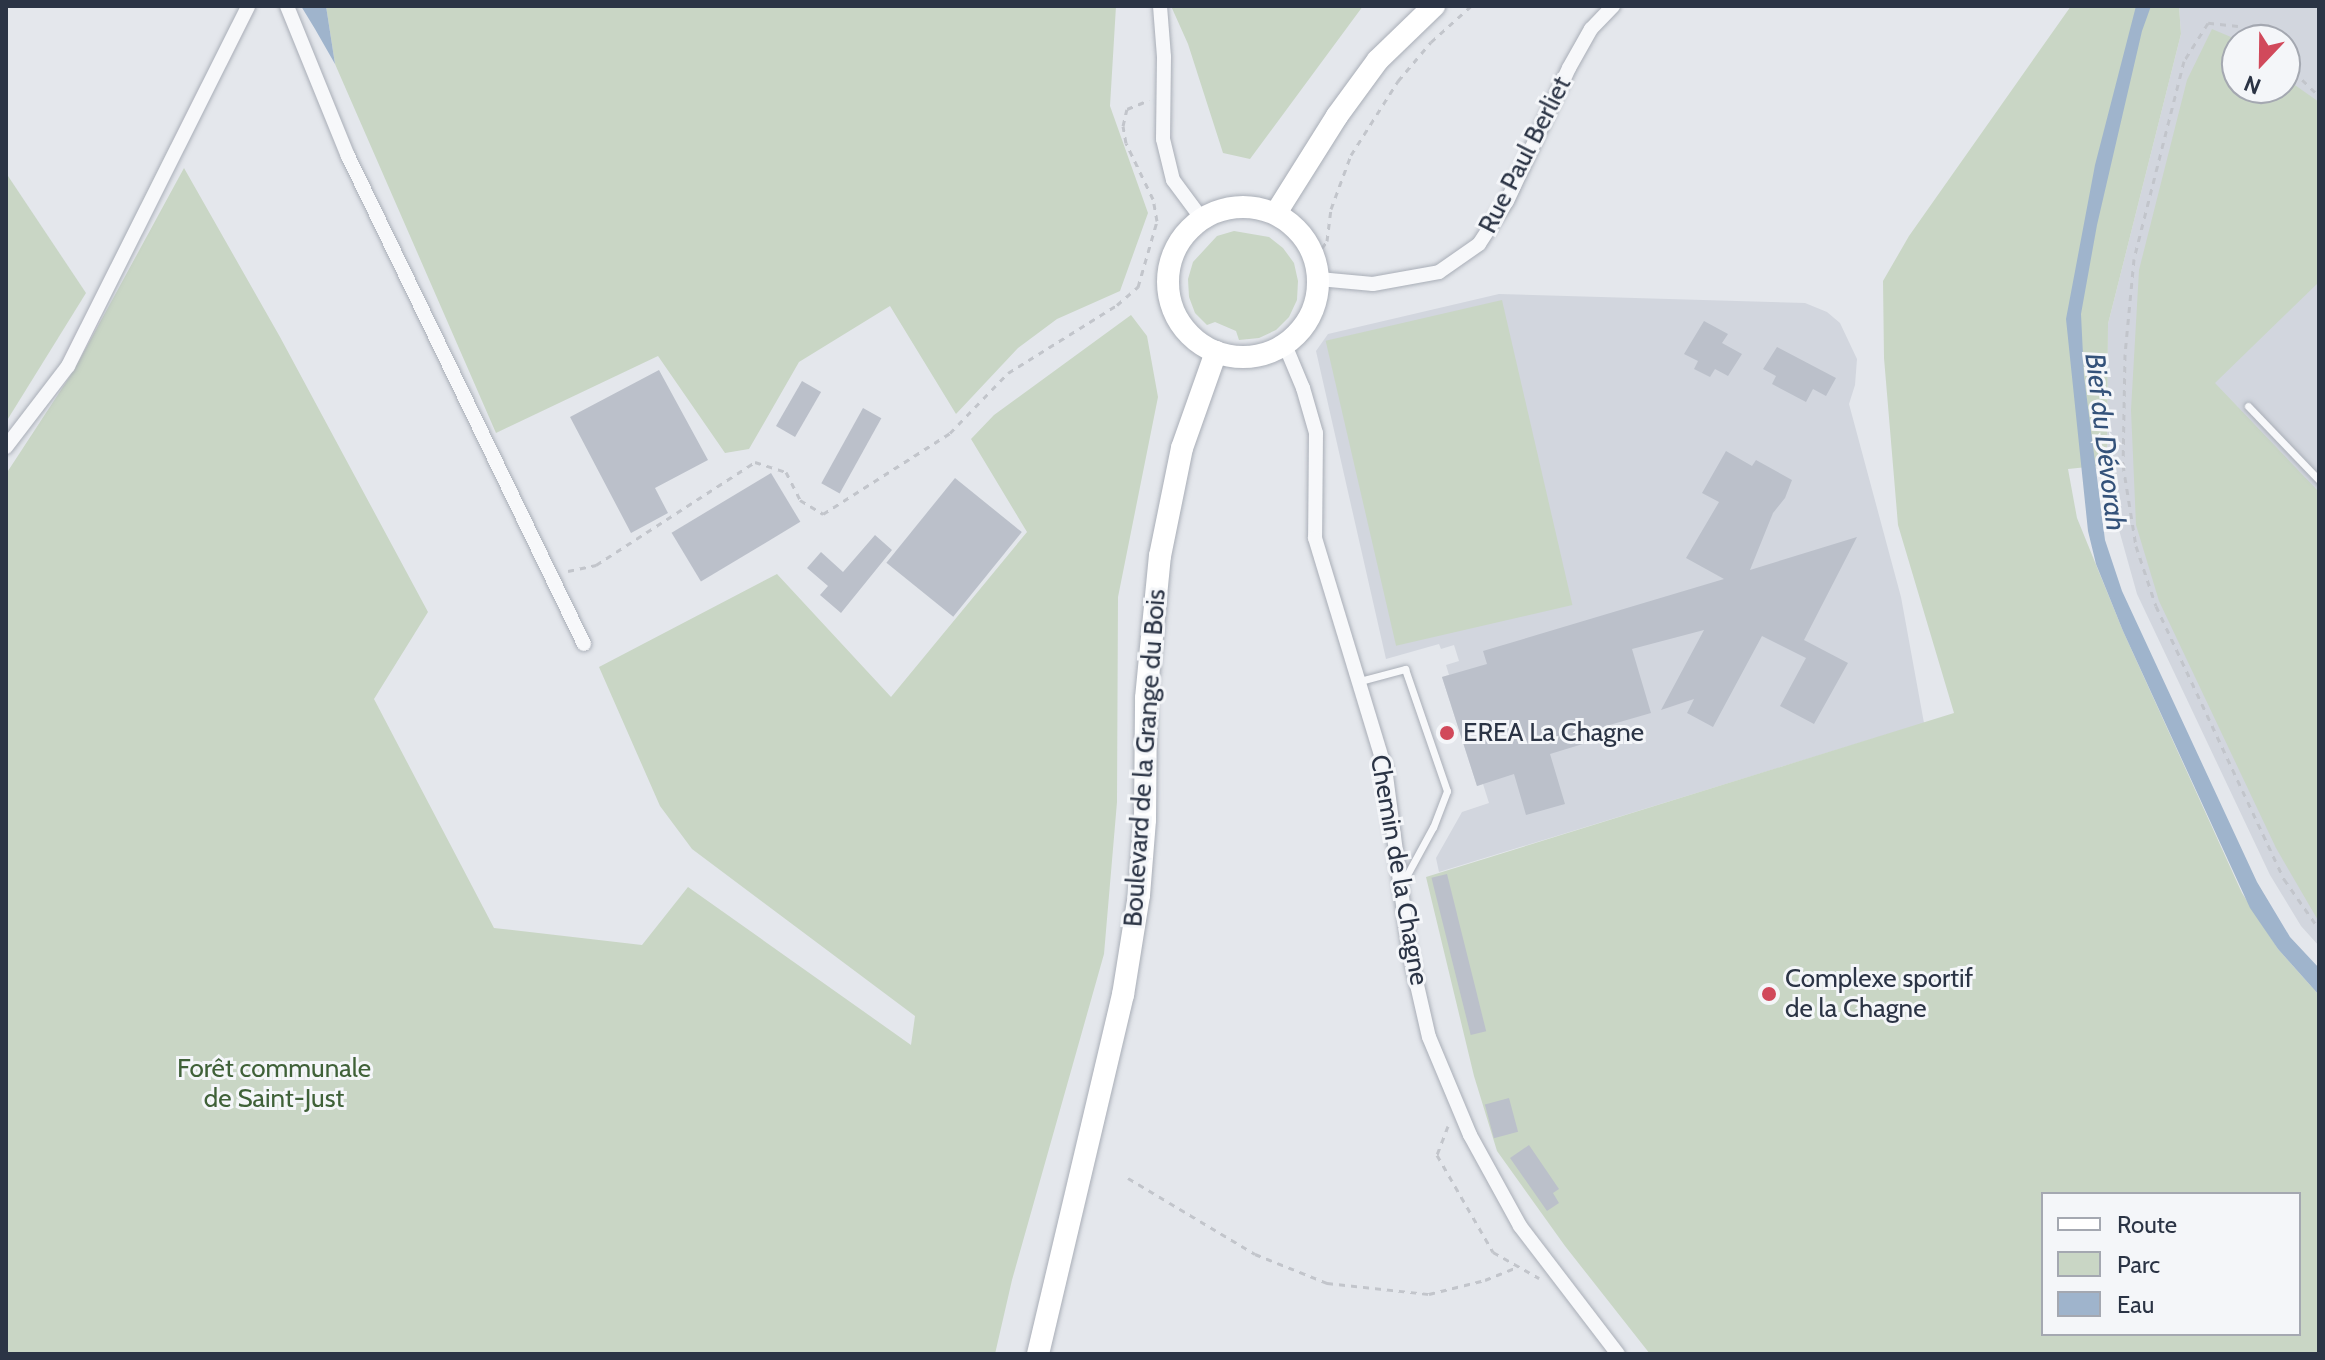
<!DOCTYPE html>
<meta charset="utf-8">
<style>
body{margin:0}
#map{position:relative;width:2325px;height:1360px;overflow:hidden;background:#e4e7ec;font-family:Cabin,sans-serif}
div>[style]{position:absolute}
[style*='--x']{left:calc(var(--x)*1px);top:calc(var(--y)*1px);width:calc(var(--w)*1px);rotate:calc(var(--a)*1deg)}
.built>*{inset:0;background:#d2d6de}
.green>*{inset:0;background:#c9d6c5;transform-origin:0 0}
.water>*{inset:0;background:#9fb4cc}
.building>*{inset:0;background:#bbc0ca;transform-origin:0 0}
.path>*{height:3px;margin-top:-1.5px;transform-origin:0;background:repeating-linear-gradient(90deg,#c2c5cb 0 6px,transparent 0 12px)}
.roads{filter:drop-shadow(0 0 2px #a9aeb7) drop-shadow(0 0 2px #a9aeb7)}
.service>*{height:7px;margin:-3.5px;padding:0 3.5px;transform-origin:3.5px;border-radius:3.5px;background:#f7f8fa}
.minor>*{height:14px;margin:-7px;padding:0 7px;transform-origin:7px;border-radius:7px;background:#f7f8fa}
.primary>*{height:22px;margin:-11px;padding:0 11px;transform-origin:11px;border-radius:11px;background:#fff}
.primary>.ring{margin:-11px;padding:0;box-sizing:content-box;background:none;border:22px solid #fff;border-radius:50%}
.dots>*{width:22px;height:22px;translate:-50% -50%;box-sizing:border-box;border:4px solid #f4f6f9;border-radius:50%}
span{translate:-50% -50%;white-space:nowrap;text-align:center;line-height:1.15;-webkit-text-stroke:6px #f4f6f9;paint-order:stroke}
.street-label{font-size:26px;color:#2b3445}
.poi-label{font-size:26px;color:#2b3445}
.left{translate:0 -50%;text-align:left}
.park-label{font-size:26px;color:#3f6138}
.water-label{font-size:28px;color:#34527a;font-style:italic}
.frame{position:absolute;inset:0;border:8px solid #2b3445;pointer-events:none}
.legend{position:absolute;left:2041px;top:1192px;width:260px;height:144px;box-sizing:border-box;background:#f4f6f9;border:2px solid #a4a8b1;margin:0;padding:10px 14px;list-style:none;font-size:24px;color:#2b3445}
.legend li{display:flex;align-items:center;gap:16px;height:40px}
.legend b{width:40px;border:2px solid #a4a8b1}
.north{position:absolute;left:2221px;top:24px;width:80px;height:80px;box-sizing:border-box;background:#f4f6f9;border:2px solid #a4a8b1;border-radius:50%;rotate:202deg;font-size:22px;font-weight:700;line-height:32px;text-align:center;color:#2b3445}
.north::after{content:'';display:block;margin:auto;width:28px;height:36px;background:#d1495b;clip-path:polygon(50% 0,100% 100%,50% 72%,0 100%)}
</style>
<div id="map">
<div class="built">
<div style="clip-path:polygon(evenodd,2179px 6px,2319px 6px,2319px 946px,2301px 926px,2270px 875px,2137px 594px,2114px 512px,2107px 465px,2108px 324px,2181px 34px,2179px 6px,2237px 40px,2285px 40px,2285px 88px,2237px 88px,2237px 40px)"></div>
<div style="clip-path:polygon(1499px 294px,1805px 303px,1827px 312px,1840px 323px,1857px 359px,1855px 385px,1849px 404px,1901px 597px,1924px 723px,1439px 872px,1436px 858px,1462px 812px,1489px 803px,1483px 784px,1477px 786px,1442px 677px,1449px 675px,1446px 665px,1459px 661px,1454px 645px,1441px 649px,1439px 644px,1386px 659px,1316px 351px,1328px 334px)"></div>
</div>
<div class="green">
<div style="clip-path:polygon(326px 6px,1116px 6px,1110px 106px,1148px 213px,1120px 291px,1057px 319px,1018px 348px,956px 414px,890px 306px,799px 362px,749px 449px,725px 453px,658px 356px,496px 433px,335px 64px)"></div>
<div style="clip-path:polygon(1171px 6px,1363px 6px,1250px 159px,1223px 153px,1188px 44px)"></div>
<div style="clip-path:polygon(evenodd,2071px 6px,2179px 6px,2181px 34px,2108px 324px,2107px 465px,2068px 469px,2077px 518px,2123px 631px,2242px 893px,2278px 949px,2319px 995px,2319px 1354px,1650px 1354px,1565px 1246px,1497px 1151px,1474px 1076px,1426px 877px,1954px 713px,1898px 525px,1884px 358px,1883px 281px,1909px 236px,2071px 6px,2043px 1194px,2299px 1194px,2299px 1334px,2043px 1334px,2043px 1194px)"></div>
<div style="clip-path:polygon(2212px 29px,2238px 40px,2237px 88px,2285px 88px,2285px 78px,2319px 102px,2319px 282px,2215px 383px,2319px 492px,2319px 922px,2276px 848px,2159px 601px,2136px 525px,2131px 410px,2139px 270px,2187px 80px)"></div>
<div style="clip-path:polygon(184px 168px,280px 337px,428px 612px,374px 699px,494px 928px,642px 945px,688px 887px,911px 1045px,915px 1016px,692px 849px,660px 806px,599px 667px,777px 574px,891px 697px,1027px 532px,971px 439px,994px 415px,1131px 315px,1147px 336px,1158px 397px,1118px 597px,1117px 802px,1104px 954px,1012px 1280px,995px 1354px,6px 1354px,6px 474px,74px 370px)"></div>
<div style="clip-path:polygon(6px 173px,86px 293px,6px 422px)"></div>
<div style="clip-path:polygon(1234px 231px,1269px 237px,1283px 248px,1294px 263px,1298px 281px,1297px 300px,1289px 317px,1276px 330px,1259px 338px,1239px 340px,1236px 331px,1215px 322px,1207px 325px,1195px 313px,1189px 297px,1188px 279px,1193px 262px,1217px 236px)"></div>
<div style="left:1502px;top:300px;width:313px;height:181px;rotate:77deg"></div>
</div>
<div class="water">
<div style="clip-path:polygon(301px 6px,326px 6px,335px 64px,315px 29px)"></div>
<div style="clip-path:polygon(2136px 6px,2151px 6px,2142px 31px,2097px 225px,2081px 314px,2084px 376px,2105px 540px,2122px 591px,2257px 882px,2290px 937px,2319px 968px,2319px 995px,2278px 949px,2250px 908px,2123px 631px,2096px 564px,2088px 531px,2066px 319px,2095px 165px)"></div>
</div>
<div class="building">
<div style="clip-path:polygon(1704px 321px,1728px 334px,1722px 343px,1742px 354px,1728px 376px,1715px 369px,1710px 377px,1694px 369px,1698px 361px,1684px 354px)"></div>
<div style="clip-path:polygon(1777px 347px,1836px 378px,1826px 396px,1813px 389px,1806px 402px,1772px 384px,1776px 376px,1763px 369px)"></div>
<div style="clip-path:polygon(659px 370px,708px 460px,655px 488px,668px 513px,631px 533px,570px 417px)"></div>
<div style="left:802px;top:381px;width:22px;height:52px;rotate:30deg"></div>
<div style="left:863px;top:408px;width:21px;height:86px;rotate:29deg"></div>
<div style="clip-path:polygon(1726px 451px,1752px 466px,1756px 460px,1792px 480px,1785px 498px,1773px 513px,1750px 570px,1857px 537px,1804px 640px,1848px 663px,1814px 724px,1780px 706px,1806px 658px,1762px 636px,1713px 727px,1687px 713px,1694px 699px,1661px 710px,1704px 630px,1632px 649px,1651px 713px,1606px 726px,1609px 736px,1550px 754px,1565px 804px,1526px 815px,1514px 774px,1477px 786px,1442px 677px,1487px 664px,1483px 651px,1724px 579px,1686px 558px,1719px 502px,1702px 493px)"></div>
<div style="left:771px;top:473px;width:57px;height:116px;rotate:59deg"></div>
<div style="left:955px;top:478px;width:86px;height:109px;rotate:39deg"></div>
<div style="clip-path:polygon(875px 535px,892px 550px,841px 613px,820px 595px,828px 586px,807px 568px,821px 552px,843px 572px)"></div>
<div style="left:1447px;top:874px;width:162px;height:16px;rotate:76deg"></div>
<div style="left:1509px;top:1098px;width:35px;height:25px;rotate:75deg"></div>
<div style="clip-path:polygon(1529px 1145px,1559px 1189px,1553px 1193px,1559px 1203px,1547px 1211px,1510px 1158px)"></div>
</div>
<div class="path">
<div style="--x:2257;--y:40;--w:24;--a:-144"></div>
<div style="--x:2238;--y:26;--w:30;--a:-174"></div>
<div style="--x:2208;--y:23;--w:45;--a:122.3"></div>
<div style="--x:2184;--y:61;--w:204;--a:104.2"></div>
<div style="--x:2134;--y:259;--w:95;--a:95.4"></div>
<div style="--x:2125;--y:354;--w:111;--a:91"></div>
<div style="--x:2123;--y:465;--w:82;--a:80.9"></div>
<div style="--x:2136;--y:546;--w:63;--a:71.6"></div>
<div style="--x:2156;--y:606;--w:302;--a:64.9"></div>
<div style="--x:2284;--y:879;--w:61;--a:55"></div>
<div style="--x:2285;--y:63;--w:47;--a:44.1"></div>
<div style="--x:1315;--y:258;--w:21;--a:-55"></div>
<div style="--x:1327;--y:241;--w:32;--a:-83"></div>
<div style="--x:1331;--y:209;--w:58;--a:-69.7"></div>
<div style="--x:1351;--y:155;--w:88;--a:-57.6"></div>
<div style="--x:1398;--y:81;--w:51;--a:-49.8"></div>
<div style="--x:1431;--y:42;--w:54;--a:-42"></div>
<div style="--x:568;--y:571;--w:29;--a:-12"></div>
<div style="--x:596;--y:565;--w:189;--a:-32.9"></div>
<div style="--x:755;--y:462;--w:33;--a:18"></div>
<div style="--x:786;--y:472;--w:31;--a:63"></div>
<div style="--x:800;--y:500;--w:27;--a:31"></div>
<div style="--x:823;--y:514;--w:151;--a:-32.5"></div>
<div style="--x:950;--y:433;--w:83;--a:-46"></div>
<div style="--x:1008;--y:373;--w:128;--a:-32"></div>
<div style="--x:1117;--y:305;--w:28;--a:-41"></div>
<div style="--x:1138;--y:287;--w:69;--a:-73.9"></div>
<div style="--x:1157;--y:221;--w:22;--a:-100"></div>
<div style="--x:1153;--y:199;--w:62;--a:-115.7"></div>
<div style="--x:1126;--y:143;--w:17;--a:-100"></div>
<div style="--x:1123;--y:126;--w:17;--a:-77"></div>
<div style="--x:1127;--y:109;--w:24;--a:-22"></div>
<div style="--x:1448;--y:1126;--w:31;--a:111"></div>
<div style="--x:1437;--y:1155;--w:112;--a:60"></div>
<div style="--x:1493;--y:1252;--w:53;--a:29.5"></div>
<div style="--x:1128;--y:1178;--w:148;--a:30.9"></div>
<div style="--x:1255;--y:1254;--w:78;--a:21.9"></div>
<div style="--x:1327;--y:1283;--w:103;--a:6.2"></div>
<div style="--x:1429;--y:1294;--w:58;--a:-14"></div>
<div style="--x:1485;--y:1280;--w:35;--a:-22"></div>
</div>
<div class="roads">
<div class="service">
<div style="--x:2248;--y:406;--w:103;--a:46.2"></div>
<div style="--x:1360;--y:681;--w:47;--a:-14.9"></div>
<div style="--x:1405;--y:669;--w:129;--a:71"></div>
<div style="--x:1447;--y:791;--w:39;--a:111"></div>
<div style="--x:1433;--y:827;--w:65;--a:118.5"></div>
</div>
<div class="minor">
<div style="--x:287;--y:6;--w:162;--a:67.9"></div>
<div style="--x:348;--y:156;--w:542;--a:64.19"></div>
<div style="--x:1160;--y:6;--w:51;--a:85.5"></div>
<div style="--x:1164;--y:57;--w:82;--a:90.7"></div>
<div style="--x:1163;--y:139;--w:42;--a:76.3"></div>
<div style="--x:1173;--y:180;--w:49;--a:53.4"></div>
<div style="--x:1319;--y:279;--w:54;--a:5.3"></div>
<div style="--x:1373;--y:284;--w:67;--a:-10.3"></div>
<div style="--x:1439;--y:272;--w:49;--a:-35"></div>
<div style="--x:1479;--y:244;--w:51;--a:-56.9"></div>
<div style="--x:1507;--y:201;--w:147;--a:-65"></div>
<div style="--x:1569;--y:68;--w:45;--a:-60.6"></div>
<div style="--x:1591;--y:29;--w:32;--a:-46"></div>
<div style="--x:1285;--y:345;--w:47;--a:67.3"></div>
<div style="--x:1303;--y:388;--w:47;--a:73.9"></div>
<div style="--x:1316;--y:433;--w:105;--a:90.5"></div>
<div style="--x:1315;--y:538;--w:240;--a:73.1"></div>
<div style="--x:1385;--y:768;--w:184;--a:82.5"></div>
<div style="--x:1409;--y:950;--w:89;--a:77.1"></div>
<div style="--x:1429;--y:1037;--w:106;--a:67.3"></div>
<div style="--x:1470;--y:1135;--w:104;--a:61.2"></div>
<div style="--x:1520;--y:1226;--w:161;--a:52.6"></div>
<div style="--x:6;--y:447;--w:102;--a:-52.6"></div>
<div style="--x:68;--y:366;--w:402;--a:-63.4"></div>
</div>
<div class="primary">
<div class="ring" style="left:1168px;top:207px;width:128px;height:128px"></div>
<div style="--x:1276;--y:213;--w:115;--a:-57.8"></div>
<div style="--x:1337;--y:116;--w:69;--a:-53.8"></div>
<div style="--x:1378;--y:60;--w:78;--a:-44"></div>
<div style="--x:1038;--y:1354;--w:369;--a:-76.7"></div>
<div style="--x:1123;--y:995;--w:101;--a:-80.9"></div>
<div style="--x:1139;--y:895;--w:75;--a:-85.4"></div>
<div style="--x:1145;--y:820;--w:122;--a:-89.5"></div>
<div style="--x:1146;--y:698;--w:143;--a:-84.4"></div>
<div style="--x:1160;--y:556;--w:110;--a:-78.5"></div>
<div style="--x:1182;--y:448;--w:102;--a:-70.5"></div>
</div>
</div>
<div class="dots">
<div style="left:1447px;top:733px;background:#d1495b"></div>
<div style="left:1769px;top:994px;background:#d1495b"></div>
</div>
<div class="street-label">
<span style="left:1525px;top:155px;rotate:-63deg">Rue Paul Berliet</span>
<span style="left:1145px;top:758px;rotate:-86deg">Boulevard de la Grange du Bois</span>
<span style="left:1399px;top:870px;rotate:80deg">Chemin de la Chagne</span>
</div>
<div class="poi-label">
<span class="left" style="left:1463px;top:733px">EREA La Chagne</span>
<span class="left" style="left:1785px;top:994px">Complexe sportif<br>de la Chagne</span>
</div>
<div class="park-label">
<span style="left:274px;top:1084px">Forêt communale<br>de Saint-Just</span>
</div>
<div class="water-label">
<span style="left:2106px;top:442px;rotate:83deg">Bief du Dévorah</span>
</div>
<div class="frame"></div>
<ul class="legend">
<li><b style="height:10px;background:#fff"></b>Route</li>
<li><b style="height:22px;background:#c9d6c5"></b>Parc</li>
<li><b style="height:22px;background:#9fb4cc"></b>Eau</li>
</ul>
<div class="north">N</div>
</div>
